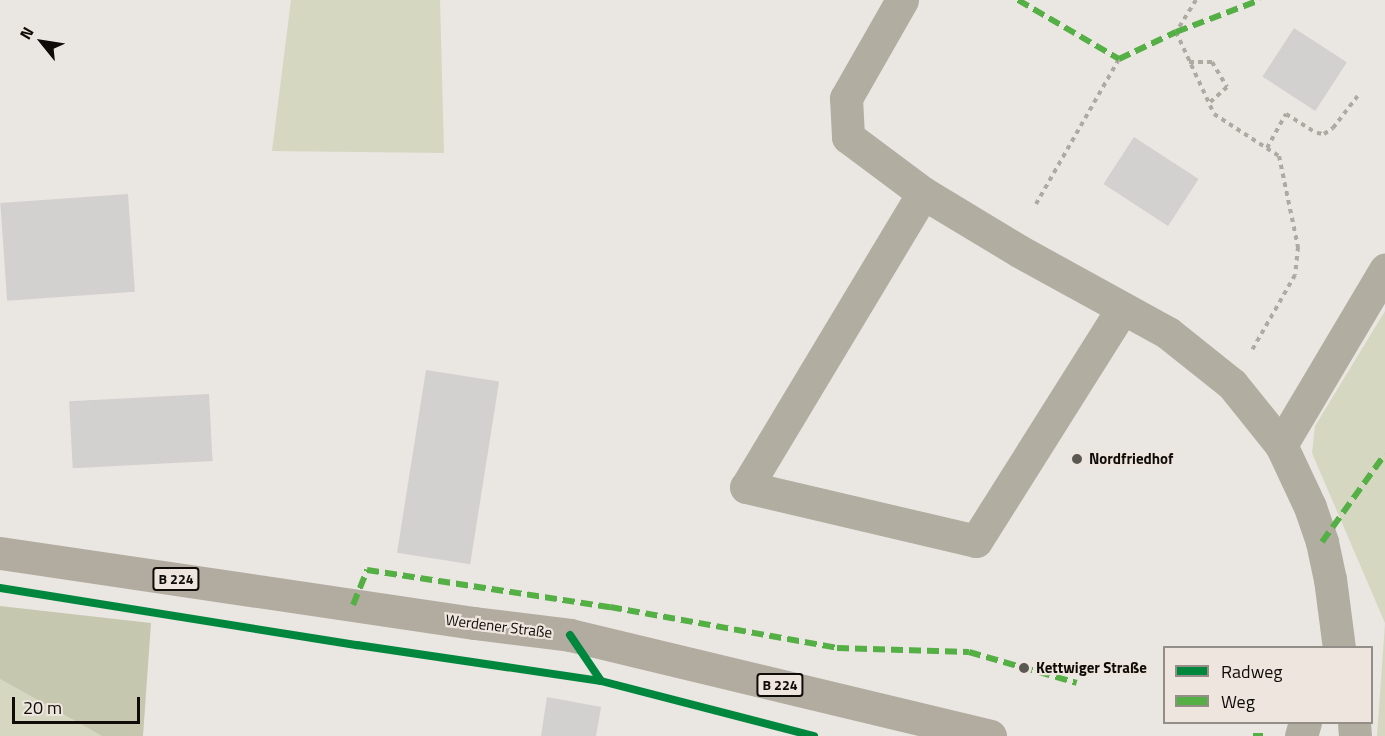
<!DOCTYPE html>
<meta charset="utf-8">
<style>
body{margin:0}
#map{position:relative;width:1385px;height:736px;overflow:hidden;background:#eae6e2;font-family:"Titillium Web",sans-serif}
div>[style]{position:absolute}
[style*='--x']{left:calc(var(--x)*1px);top:calc(var(--y)*1px);width:calc(var(--w)*1px);rotate:calc(var(--a)*1deg)}
.green>*{inset:0;background:#d5d7c1}
.forest>*{inset:0;background:#c5c8af}
.building>*{inset:0;background:#d3d0d0;transform-origin:0 0}
.path>*{height:4px;margin-top:-2px;transform-origin:0;background:repeating-linear-gradient(90deg,#aeaaa2 0 4.5px,transparent 0 9px)}
.minor>*{height:33px;margin:-16.5px;padding:0 16.5px;transform-origin:16.5px;border-radius:16.5px;background:#b1ada1}
.major>*{height:33px;margin:-16.5px;padding:0 16.5px;transform-origin:16.5px;border-radius:16.5px;background:#b2aca0}
.quiet>*{height:6px;margin-top:-3px;transform-origin:0;background:repeating-linear-gradient(90deg,#54b044 0 12px,transparent 0 18px)}
.cycleway>*{height:8px;margin:-4px;padding:0 4px;transform-origin:4px;border-radius:4px;background:#00873e}
.dots>*{width:16px;height:16px;translate:-50% -50%;box-sizing:border-box;border:3px solid #eee6de;border-radius:50%}
span{translate:-50% -50%;white-space:nowrap;text-align:center;line-height:1.15;-webkit-text-stroke:4.5px #eee6de;paint-order:stroke}
.shield-label span{padding:2px 4px;background:#eee6de;border:2px solid;border-radius:4px;-webkit-text-stroke-width:0}
.shield-label{font-size:14px;color:#0e0b08;font-weight:700}
.poi-label{font-size:15px;color:#0e0b08;font-weight:700}
.left{translate:0 -50%;text-align:left}
.street-label{font-size:15px;color:#0e0b08}
.legend{position:absolute;left:1163px;top:646px;width:210px;height:78px;box-sizing:border-box;background:#eee6de;border:2px solid #948e88;margin:0;padding:8px 10px;list-style:none;font-size:18px;color:#0e0b08}
.legend li{display:flex;align-items:center;gap:12px;height:30px}
.legend b{width:30px;border:2px solid #948e88}
.north{position:absolute;left:12px;top:12px;width:60px;height:60px;-webkit-text-stroke:4px #eee6de;paint-order:stroke;rotate:300deg;font-size:16px;font-weight:700;line-height:24px;text-align:center;color:#0e0b08}
.north::after{content:'';display:block;margin:auto;width:21px;height:27px;background:#0e0b08;clip-path:polygon(50% 0,100% 100%,50% 72%,0 100%)}
.scale{position:absolute;left:12px;top:697px;width:128px;height:27px;box-sizing:border-box;border:3px solid #0e0b08;border-top:0;padding-left:8px;font-size:18px;line-height:21px;white-space:nowrap;color:#0e0b08;-webkit-text-stroke:4px #eee6de;paint-order:stroke}
</style>
<div id="map">
<div class="green">
<div style="clip-path:polygon(291px 0,440px 0,444px 153px,272px 151px)"></div>
<div style="clip-path:polygon(1385px 311px,1385px 736px,1377px 736px,1385px 623px,1312px 453px,1315px 426px)"></div>
<div style="clip-path:polygon(0 679px,102px 736px,0 736px)"></div>
</div>
<div class="forest">
<div style="clip-path:polygon(0 606px,151px 623px,143px 736px,102px 736px,0 679px)"></div>
</div>
<div class="building">
<div style="left:1294px;top:28px;width:63px;height:58px;rotate:33deg"></div>
<div style="left:1134px;top:137px;width:77px;height:56px;rotate:33deg"></div>
<div style="left:128px;top:194px;width:98px;height:128px;rotate:86deg"></div>
<div style="left:426px;top:370px;width:74px;height:185px;rotate:9deg"></div>
<div style="left:209px;top:394px;width:67px;height:140px;rotate:87deg"></div>
<div style="clip-path:polygon(547px 697px,601px 707px,596px 736px,541px 736px)"></div>
</div>
<div class="path">
<div style="--x:1196;--y:0;--w:38;--a:122"></div>
<div style="--x:1176;--y:32;--w:90;--a:65.1"></div>
<div style="--x:1214;--y:114;--w:77;--a:32.9"></div>
<div style="--x:1279;--y:156;--w:93;--a:78.2"></div>
<div style="--x:1298;--y:247;--w:28;--a:96"></div>
<div style="--x:1295;--y:275;--w:86;--a:119.8"></div>
<div style="--x:1189;--y:62;--w:23;--a:0"></div>
<div style="--x:1212;--y:62;--w:29;--a:59"></div>
<div style="--x:1227;--y:87;--w:24;--a:138"></div>
<div style="--x:1267;--y:148;--w:39;--a:-61"></div>
<div style="--x:1286;--y:114;--w:36;--a:32"></div>
<div style="--x:1317;--y:133;--w:7;--a:8"></div>
<div style="--x:1324;--y:134;--w:11;--a:-34"></div>
<div style="--x:1333;--y:128;--w:44;--a:-52.4"></div>
<div style="--x:1036;--y:204;--w:167;--a:-60.2"></div>
</div>
<div class="minor">
<div style="--x:902;--y:0;--w:113;--a:119.7"></div>
<div style="--x:846;--y:98;--w:39;--a:87"></div>
<div style="--x:848;--y:137;--w:94;--a:36.7"></div>
<div style="--x:923;--y:193;--w:112;--a:31.1"></div>
<div style="--x:1019;--y:251;--w:170;--a:28.8"></div>
<div style="--x:1168;--y:333;--w:82;--a:38.6"></div>
<div style="--x:1232;--y:384;--w:78;--a:51.2"></div>
<div style="--x:1281;--y:445;--w:68;--a:64.9"></div>
<div style="--x:1310;--y:507;--w:37;--a:71"></div>
<div style="--x:1322;--y:542;--w:38;--a:78"></div>
<div style="--x:1330;--y:579;--w:70;--a:82.6"></div>
<div style="--x:923;--y:193;--w:343;--a:121"></div>
<div style="--x:746;--y:487;--w:236;--a:13.2"></div>
<div style="--x:976;--y:541;--w:275;--a:-57.8"></div>
<div style="--x:1281;--y:445;--w:204;--a:-59.3"></div>
<div style="--x:1354;--y:722;--w:14;--a:86"></div>
<div style="--x:1301;--y:736;--w:15;--a:-74"></div>
</div>
<div class="major">
<div style="--x:0;--y:553;--w:479;--a:8.4"></div>
<div style="--x:474;--y:623;--w:97;--a:7.1"></div>
<div style="--x:570;--y:635;--w:432;--a:13.5"></div>
</div>
<div class="quiet">
<div style="--x:1018;--y:0;--w:117;--a:30.3"></div>
<div style="--x:1119;--y:59;--w:63;--a:-25.3"></div>
<div style="--x:1176;--y:32;--w:90;--a:-20.9"></div>
<div style="--x:1322;--y:542;--w:108;--a:-54.4"></div>
<div style="--x:353;--y:605;--w:38;--a:-68"></div>
<div style="--x:367;--y:570;--w:246;--a:8.7"></div>
<div style="--x:610;--y:607;--w:231;--a:10.2"></div>
<div style="--x:837;--y:648;--w:132;--a:1.7"></div>
<div style="--x:969;--y:652;--w:112;--a:16"></div>
<div style="--x:1253;--y:736;--w:10;--a:0"></div>
</div>
<div class="cycleway">
<div style="--x:0;--y:588;--w:362;--a:9.1"></div>
<div style="--x:357;--y:645;--w:247;--a:8.4"></div>
<div style="--x:570;--y:635;--w:55;--a:56"></div>
<div style="--x:601;--y:681;--w:220;--a:14.5"></div>
</div>
<div class="dots">
<div style="left:1077px;top:459px;background:#5b5854"></div>
<div style="left:1024px;top:668px;background:#5b5854"></div>
</div>
<div class="shield-label">
<span style="left:176px;top:579px">B 224</span>
<span style="left:780px;top:685px">B 224</span>
</div>
<div class="poi-label">
<span class="left" style="left:1089px;top:459px">Nordfriedhof</span>
<span class="left" style="left:1036px;top:668px">Kettwiger Straße</span>
</div>
<div class="street-label">
<span style="left:499px;top:626px;rotate:7deg">Werdener Straße</span>
</div>
<ul class="legend">
<li><b style="height:8px;background:#00873e"></b>Radweg</li>
<li><b style="height:8px;background:#54b044"></b>Weg</li>
</ul>
<div class="north">N</div>
<div class="scale">20 m</div>
</div>
